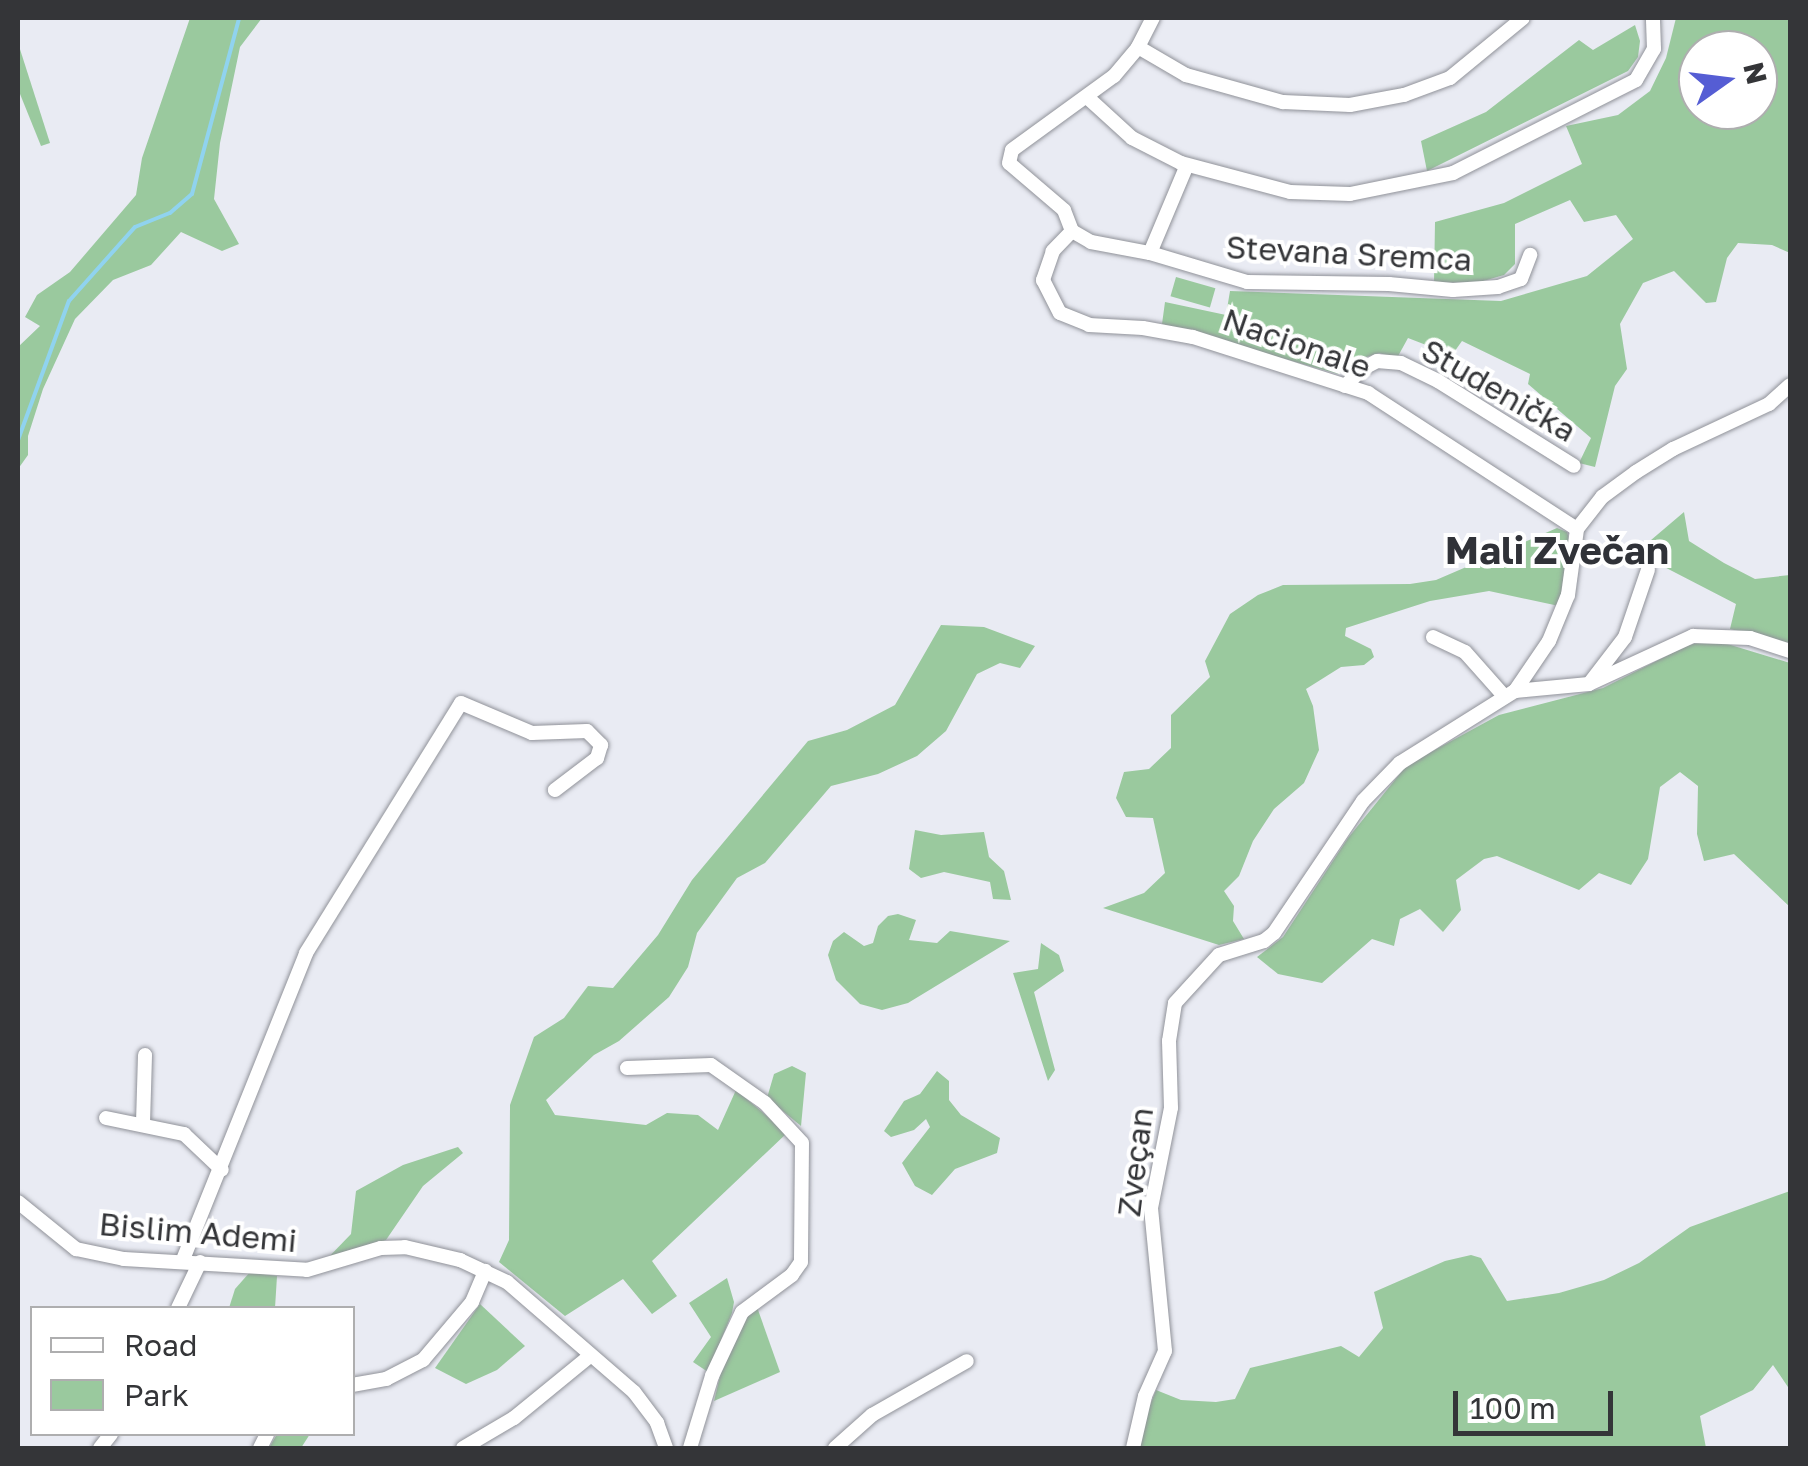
<!DOCTYPE html>
<meta charset="utf-8">
<style>
body{margin:0}
#map{position:relative;width:1808px;height:1466px;overflow:hidden;background:#e9ebf3;font-family:"Golos Text",sans-serif}
div>[style]{position:absolute}
[style*='--x']{left:calc(var(--x)*1px);top:calc(var(--y)*1px);width:calc(var(--w)*1px);rotate:calc(var(--a)*1deg)}
.green>*{inset:0;background:#9ac99e;transform-origin:0 0}
.stream>*{height:4px;margin:-2px;padding:0 2px;transform-origin:2px;border-radius:2px;background:#90d3ef}
.roads{filter:drop-shadow(0 0 2px #909299) drop-shadow(0 0 2px #909299)}
.minor>*{height:14px;margin:-7px;padding:0 7px;transform-origin:7px;border-radius:7px;background:#fff}
span{translate:-50% -50%;white-space:nowrap;text-align:center;line-height:1.15;-webkit-text-stroke:8px #fff;paint-order:stroke}
.street-label{font-size:32px;color:#343538}
.quarter-label{font-size:38px;color:#303238;font-weight:700}
.frame{position:absolute;inset:0;border:20px solid #343538;pointer-events:none}
.legend{position:absolute;left:30px;top:1306px;width:325px;height:130px;box-sizing:border-box;background:#fff;border:2px solid #aeaeaf;margin:0;padding:12px 18px;list-style:none;font-size:30px;color:#343538}
.legend li{display:flex;align-items:center;gap:20px;height:50px}
.legend b{width:50px;border:2px solid #aeaeaf}
.north{position:absolute;left:1678px;top:30px;width:100px;height:100px;box-sizing:border-box;background:#fff;border:2px solid #aeaeaf;border-radius:50%;rotate:76deg;font-size:28px;font-weight:700;line-height:40px;text-align:center;color:#343538}
.north::after{content:'';display:block;margin:auto;width:35px;height:45px;background:#555dd4;clip-path:polygon(50% 0,100% 100%,50% 72%,0 100%)}
.scale{position:absolute;left:1453px;top:1391px;width:160px;height:45px;box-sizing:border-box;border:5px solid #343538;border-top:0;padding-left:12px;font-size:30px;line-height:35px;white-space:nowrap;color:#343538;-webkit-text-stroke:8px #fff;paint-order:stroke}
</style>
<div id="map">
<div class="green">
<div style="clip-path:polygon(190px 18px,262px 18px,240px 47px,220px 143px,214px 199px,239px 244px,222px 251px,181px 232px,151px 265px,113px 280px,75px 319px,43px 389px,28px 436px,28px 455px,18px 469px,18px 347px,40px 326px,25px 317px,37px 295px,70px 272px,136px 195px,142px 158px)"></div>
<div style="clip-path:polygon(evenodd,1676px 18px,1790px 18px,1790px 253px,1772px 245px,1738px 243px,1727px 258px,1716px 302px,1706px 303px,1674px 271px,1643px 283px,1620px 324px,1627px 369px,1615px 386px,1595px 467px,1579px 463px,1591px 438px,1528px 384px,1530px 374px,1462px 341px,1452px 355px,1408px 338px,1397px 358px,1379px 353px,1360px 359px,1338px 374px,1162px 324px,1165px 302px,1226px 315px,1230px 291px,1501px 301px,1587px 276px,1633px 239px,1616px 215px,1584px 222px,1570px 200px,1515px 224px,1515px 264px,1504px 275px,1480px 282px,1434px 283px,1435px 222px,1504px 203px,1582px 164px,1566px 126px,1618px 115px,1650px 91px,1666px 58px,1676px 18px,1698px 50px,1758px 50px,1758px 110px,1698px 110px,1698px 50px)"></div>
<div style="clip-path:polygon(1635px 25px,1640px 41px,1638px 57px,1628px 71px,1427px 171px,1421px 141px,1486px 112px,1579px 40px,1593px 50px)"></div>
<div style="clip-path:polygon(18px 43px,50px 143px,41px 146px,18px 89px)"></div>
<div style="left:1176px;top:277px;width:41px;height:20px;rotate:16deg"></div>
<div style="clip-path:polygon(1684px 512px,1689px 541px,1724px 563px,1755px 579px,1790px 575px,1790px 643px,1730px 629px,1736px 604px,1645px 557px,1644px 546px)"></div>
<div style="clip-path:polygon(1557px 528px,1567px 532px,1570px 542px,1559px 606px,1489px 591px,1430px 601px,1346px 628px,1345px 636px,1371px 649px,1374px 657px,1364px 665px,1341px 667px,1306px 689px,1313px 706px,1319px 750px,1304px 783px,1274px 809px,1253px 841px,1239px 876px,1224px 891px,1234px 906px,1233px 921px,1244px 939px,1219px 945px,1103px 908px,1144px 893px,1165px 873px,1153px 818px,1126px 817px,1116px 798px,1124px 772px,1149px 769px,1171px 748px,1171px 715px,1210px 677px,1205px 661px,1230px 614px,1258px 595px,1283px 585px,1410px 584px,1436px 580px)"></div>
<div style="clip-path:polygon(941px 625px,984px 627px,1035px 646px,1020px 668px,1000px 663px,977px 674px,946px 731px,917px 756px,878px 774px,831px 786px,765px 863px,737px 878px,697px 933px,688px 967px,669px 997px,619px 1041px,594px 1055px,546px 1100px,555px 1115px,646px 1125px,667px 1113px,698px 1115px,718px 1130px,736px 1090px,787px 1133px,652px 1261px,677px 1296px,652px 1314px,623px 1279px,565px 1316px,499px 1262px,509px 1240px,510px 1105px,534px 1037px,564px 1018px,588px 986px,613px 988px,658px 935px,692px 880px,808px 741px,847px 730px,895px 705px)"></div>
<div style="clip-path:polygon(1711px 639px,1790px 663px,1790px 907px,1734px 854px,1704px 861px,1697px 834px,1698px 786px,1680px 772px,1660px 787px,1648px 859px,1631px 885px,1599px 873px,1579px 890px,1497px 856px,1484px 859px,1456px 880px,1461px 910px,1443px 932px,1420px 909px,1400px 919px,1394px 946px,1372px 939px,1322px 983px,1278px 974px,1257px 957px,1283px 937px,1348px 838px,1407px 765px,1499px 715px,1603px 688px,1686px 646px)"></div>
<div style="clip-path:polygon(915px 830px,941px 835px,984px 832px,989px 857px,1004px 871px,1011px 900px,993px 899px,990px 882px,944px 872px,921px 878px,909px 869px)"></div>
<div style="clip-path:polygon(898px 914px,916px 920px,909px 940px,937px 943px,950px 931px,1010px 941px,908px 1003px,882px 1010px,860px 1004px,836px 980px,828px 955px,833px 941px,844px 932px,864px 946px,873px 943px,878px 926px,888px 916px)"></div>
<div style="clip-path:polygon(1041px 943px,1059px 955px,1064px 971px,1034px 992px,1055px 1070px,1048px 1081px,1013px 973px,1038px 969px)"></div>
<div style="clip-path:polygon(792px 1066px,806px 1073px,801px 1126px,767px 1098px,774px 1074px)"></div>
<div style="clip-path:polygon(937px 1071px,949px 1081px,949px 1100px,961px 1115px,1000px 1138px,997px 1153px,955px 1169px,932px 1195px,915px 1186px,902px 1163px,930px 1127px,926px 1119px,914px 1130px,891px 1137px,884px 1131px,904px 1101px,920px 1094px)"></div>
<div style="clip-path:polygon(458px 1147px,463px 1153px,423px 1186px,386px 1240px,323px 1263px,351px 1234px,356px 1191px,403px 1165px)"></div>
<div style="clip-path:polygon(1790px 1191px,1790px 1390px,1773px 1365px,1753px 1390px,1700px 1416px,1706px 1448px,1141px 1448px,1141px 1428px,1156px 1390px,1181px 1400px,1216px 1402px,1235px 1399px,1250px 1368px,1341px 1346px,1359px 1357px,1383px 1328px,1374px 1292px,1445px 1261px,1471px 1255px,1481px 1258px,1507px 1301px,1559px 1293px,1604px 1280px,1639px 1263px,1690px 1227px)"></div>
<div style="clip-path:polygon(250px 1272px,277px 1276px,275px 1308px,229px 1308px,235px 1289px)"></div>
<div style="clip-path:polygon(727px 1278px,734px 1302px,732px 1313px,708px 1372px,693px 1362px,711px 1337px,689px 1303px)"></div>
<div style="clip-path:polygon(480px 1304px,525px 1346px,497px 1370px,466px 1384px,435px 1368px)"></div>
<div style="clip-path:polygon(757px 1307px,780px 1372px,714px 1401px,725px 1356px,738px 1327px)"></div>
<div style="clip-path:polygon(277px 1434px,310px 1434px,301px 1448px,269px 1448px)"></div>
</div>
<div class="stream">
<div style="--x:18;--y:440;--w:148;--a:-69.9"></div>
<div style="--x:69;--y:301;--w:99;--a:-48.3"></div>
<div style="--x:135;--y:227;--w:38;--a:-22"></div>
<div style="--x:170;--y:213;--w:29;--a:-41"></div>
<div style="--x:192;--y:194;--w:182;--a:-75"></div>
</div>
<div class="roads">
<div class="minor">
<div style="--x:1138;--y:47;--w:56;--a:30.3"></div>
<div style="--x:1186;--y:75;--w:101;--a:15.6"></div>
<div style="--x:1283;--y:102;--w:67;--a:2.6"></div>
<div style="--x:1350;--y:105;--w:55;--a:-10.5"></div>
<div style="--x:1404;--y:95;--w:49;--a:-20.3"></div>
<div style="--x:1450;--y:78;--w:94;--a:-39.4"></div>
<div style="--x:1087;--y:97;--w:61;--a:42.3"></div>
<div style="--x:1132;--y:138;--w:55;--a:27"></div>
<div style="--x:1181;--y:163;--w:113;--a:14.9"></div>
<div style="--x:1290;--y:192;--w:60;--a:1.9"></div>
<div style="--x:1350;--y:194;--w:105;--a:-11.5"></div>
<div style="--x:1453;--y:173;--w:205;--a:-26.9"></div>
<div style="--x:1636;--y:80;--w:36;--a:-60"></div>
<div style="--x:1654;--y:49;--w:31;--a:-92"></div>
<div style="--x:1072;--y:231;--w:28;--a:134"></div>
<div style="--x:1053;--y:251;--w:31;--a:109"></div>
<div style="--x:1043;--y:280;--w:37;--a:63"></div>
<div style="--x:1060;--y:313;--w:31;--a:22"></div>
<div style="--x:1089;--y:325;--w:54;--a:3.2"></div>
<div style="--x:1143;--y:328;--w:51;--a:10.2"></div>
<div style="--x:1193;--y:337;--w:184;--a:17.7"></div>
<div style="--x:1368;--y:393;--w:249;--a:33.1"></div>
<div style="--x:1072;--y:231;--w:22;--a:30"></div>
<div style="--x:1091;--y:242;--w:60;--a:10.6"></div>
<div style="--x:1150;--y:253;--w:101;--a:16.6"></div>
<div style="--x:1247;--y:282;--w:142;--a:0.8"></div>
<div style="--x:1389;--y:284;--w:64;--a:5.4"></div>
<div style="--x:1453;--y:290;--w:45;--a:-3.8"></div>
<div style="--x:1498;--y:287;--w:24;--a:-19"></div>
<div style="--x:1521;--y:279;--w:26;--a:-69"></div>
<div style="--x:1072;--y:231;--w:22;--a:-111"></div>
<div style="--x:1064;--y:210;--w:72;--a:-139.5"></div>
<div style="--x:1009;--y:163;--w:13;--a:-77"></div>
<div style="--x:1012;--y:150;--w:126;--a:-36"></div>
<div style="--x:1114;--y:76;--w:38;--a:-50"></div>
<div style="--x:1138;--y:47;--w:33;--a:-63"></div>
<div style="--x:1150;--y:253;--w:95;--a:-67.2"></div>
<div style="--x:1345;--y:386;--w:24;--a:-45"></div>
<div style="--x:1362;--y:369;--w:17;--a:-28"></div>
<div style="--x:1377;--y:361;--w:24;--a:5"></div>
<div style="--x:1401;--y:363;--w:41;--a:25.9"></div>
<div style="--x:1438;--y:381;--w:160;--a:32"></div>
<div style="--x:1577;--y:529;--w:41;--a:-52"></div>
<div style="--x:1602;--y:497;--w:42;--a:-36.3"></div>
<div style="--x:1636;--y:472;--w:44;--a:-31.9"></div>
<div style="--x:1673;--y:449;--w:106;--a:-25.1"></div>
<div style="--x:1769;--y:404;--w:28;--a:-42"></div>
<div style="--x:1433;--y:637;--w:35;--a:25"></div>
<div style="--x:1465;--y:652;--w:60;--a:48.4"></div>
<div style="--x:1589;--y:684;--w:59;--a:-52.5"></div>
<div style="--x:1625;--y:637;--w:71;--a:-71.1"></div>
<div style="--x:1515;--y:691;--w:74;--a:-5.4"></div>
<div style="--x:1589;--y:684;--w:115;--a:-24.8"></div>
<div style="--x:1693;--y:636;--w:57;--a:2"></div>
<div style="--x:1750;--y:638;--w:42;--a:18"></div>
<div style="--x:627;--y:1068;--w:84;--a:-2"></div>
<div style="--x:711;--y:1065;--w:66;--a:35.1"></div>
<div style="--x:765;--y:1103;--w:54;--a:47.2"></div>
<div style="--x:802;--y:1143;--w:119;--a:90.5"></div>
<div style="--x:801;--y:1262;--w:16;--a:125"></div>
<div style="--x:792;--y:1275;--w:62;--a:143.5"></div>
<div style="--x:742;--y:1312;--w:71;--a:115.1"></div>
<div style="--x:712;--y:1376;--w:75;--a:107"></div>
<div style="--x:106;--y:1118;--w:80;--a:11.6"></div>
<div style="--x:184;--y:1134;--w:52;--a:43.5"></div>
<div style="--x:143;--y:1123;--w:68;--a:-88.3"></div>
<div style="--x:18;--y:1202;--w:75;--a:39"></div>
<div style="--x:76;--y:1249;--w:49;--a:11.8"></div>
<div style="--x:124;--y:1259;--w:183;--a:3.4"></div>
<div style="--x:307;--y:1270;--w:77;--a:-16.6"></div>
<div style="--x:381;--y:1248;--w:24;--a:-2"></div>
<div style="--x:405;--y:1247;--w:57;--a:13.3"></div>
<div style="--x:460;--y:1260;--w:52;--a:25.1"></div>
<div style="--x:507;--y:1282;--w:168;--a:40.9"></div>
<div style="--x:634;--y:1392;--w:39;--a:53"></div>
<div style="--x:657;--y:1423;--w:27;--a:70"></div>
<div style="--x:182;--y:1262;--w:333;--a:-68.1"></div>
<div style="--x:306;--y:953;--w:294;--a:-58.2"></div>
<div style="--x:461;--y:703;--w:77;--a:22.9"></div>
<div style="--x:532;--y:733;--w:55;--a:-2.1"></div>
<div style="--x:587;--y:731;--w:20;--a:45"></div>
<div style="--x:601;--y:745;--w:14;--a:107"></div>
<div style="--x:597;--y:758;--w:53;--a:142.7"></div>
<div style="--x:178;--y:1308;--w:51;--a:-64.4"></div>
<div style="--x:352;--y:1385;--w:35;--a:-10"></div>
<div style="--x:386;--y:1379;--w:42;--a:-27.2"></div>
<div style="--x:423;--y:1360;--w:76;--a:-49.8"></div>
<div style="--x:472;--y:1302;--w:34;--a:-67"></div>
<div style="--x:100;--y:1448;--w:18;--a:-52"></div>
<div style="--x:260;--y:1448;--w:16;--a:-63"></div>
<div style="--x:463;--y:1448;--w:59;--a:-30.5"></div>
<div style="--x:514;--y:1418;--w:99;--a:-39.3"></div>
<div style="--x:835;--y:1448;--w:50;--a:-41.7"></div>
<div style="--x:872;--y:1415;--w:109;--a:-29.6"></div>
<div style="--x:1133;--y:1448;--w:53;--a:-77"></div>
<div style="--x:1145;--y:1396;--w:49;--a:-66"></div>
<div style="--x:1165;--y:1351;--w:144;--a:-95.6"></div>
<div style="--x:1151;--y:1208;--w:102;--a:-78.7"></div>
<div style="--x:1171;--y:1108;--w:67;--a:-91.7"></div>
<div style="--x:1169;--y:1041;--w:38;--a:-81"></div>
<div style="--x:1175;--y:1003;--w:65;--a:-47.5"></div>
<div style="--x:1219;--y:955;--w:47;--a:-17.3"></div>
<div style="--x:1264;--y:941;--w:13;--a:-39"></div>
<div style="--x:1274;--y:933;--w:159;--a:-56"></div>
<div style="--x:1363;--y:801;--w:53;--a:-45.8"></div>
<div style="--x:1400;--y:763;--w:136;--a:-32.1"></div>
<div style="--x:1515;--y:691;--w:60;--a:-55.8"></div>
<div style="--x:1549;--y:641;--w:50;--a:-67.6"></div>
<div style="--x:1568;--y:595;--w:67;--a:-82.2"></div>
</div>
</div>
<div class="street-label">
<span style="left:1349px;top:253px;rotate:3deg">Stevana Sremca</span>
<span style="left:1297px;top:343px;rotate:19deg">Nacionale</span>
<span style="left:1499px;top:390px;rotate:30deg">Studenička</span>
<span style="left:1135px;top:1162px;rotate:-83deg">Zveçan</span>
<span style="left:198px;top:1232px;rotate:5deg">Bislim Ademi</span>
</div>
<div class="quarter-label">
<span style="left:1557px;top:550px">Mali Zvečan</span>
</div>
<div class="frame"></div>
<ul class="legend">
<li><b style="height:12px;background:#fff"></b>Road</li>
<li><b style="height:28px;background:#9ac99e"></b>Park</li>
</ul>
<div class="north">N</div>
<div class="scale">100 m</div>
</div>
